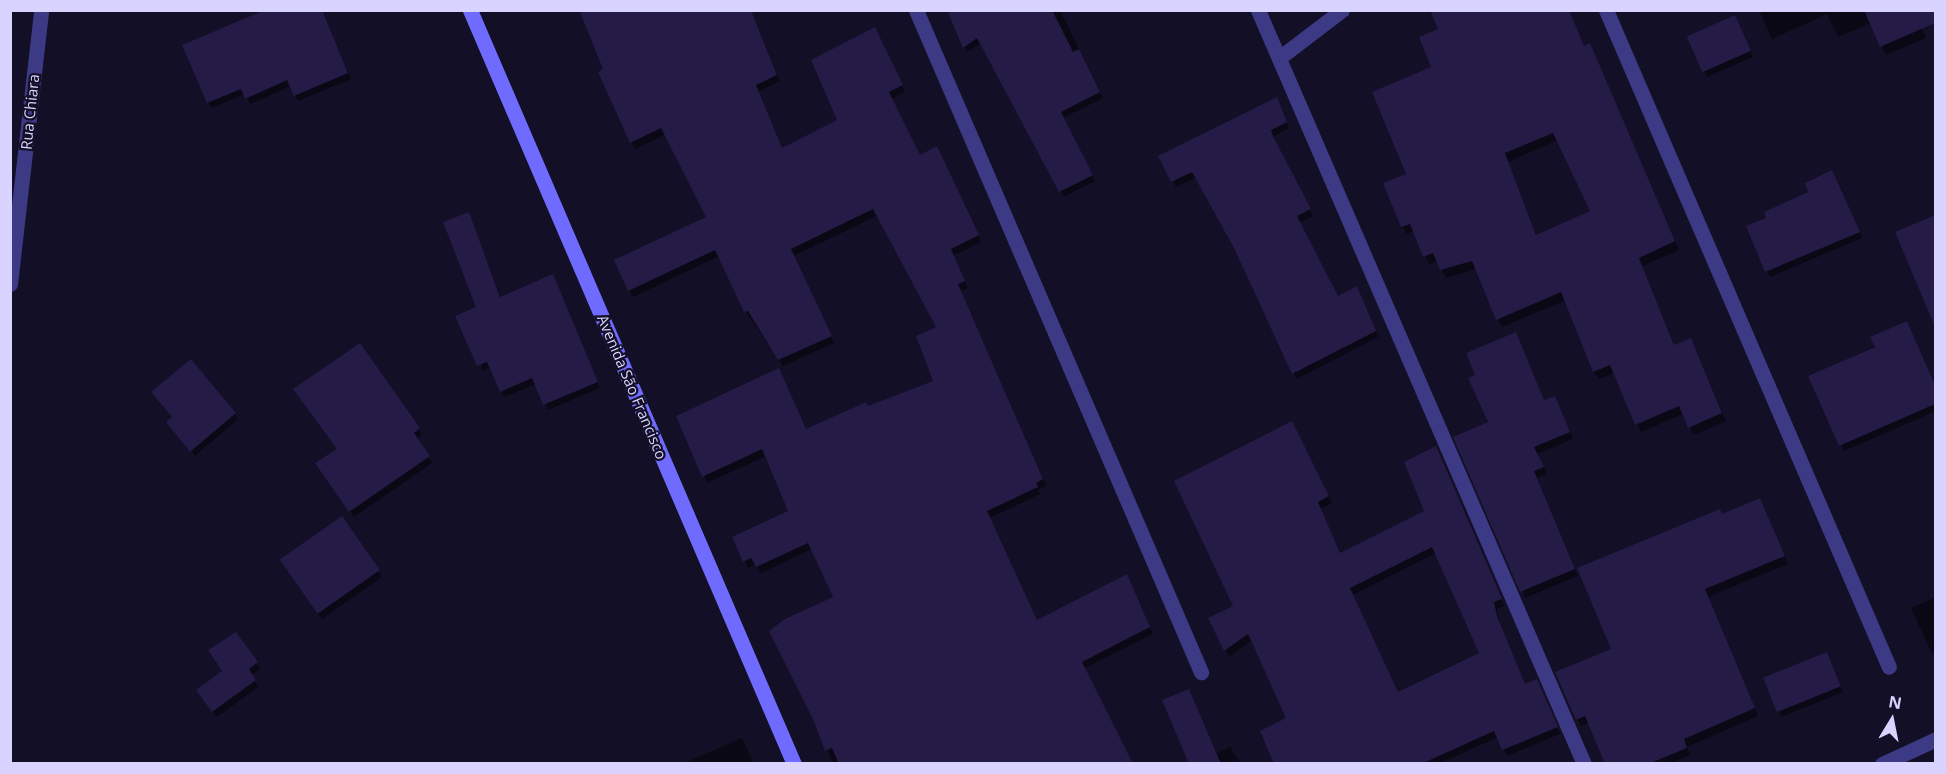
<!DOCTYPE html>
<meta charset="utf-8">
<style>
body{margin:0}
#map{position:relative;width:1946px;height:774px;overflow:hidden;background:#130f26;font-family:"Open Sans",sans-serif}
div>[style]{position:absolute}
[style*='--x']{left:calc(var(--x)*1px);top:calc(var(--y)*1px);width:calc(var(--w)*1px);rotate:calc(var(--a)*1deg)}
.shadow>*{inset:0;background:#0007}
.building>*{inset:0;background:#241b47;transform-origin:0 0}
.street>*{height:15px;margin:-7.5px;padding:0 7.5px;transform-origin:7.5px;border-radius:7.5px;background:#3d3a85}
.secondary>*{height:15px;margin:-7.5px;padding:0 7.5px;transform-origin:7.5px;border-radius:7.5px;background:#6f6bff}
span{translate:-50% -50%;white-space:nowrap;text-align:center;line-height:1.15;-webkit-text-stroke:4.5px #130f26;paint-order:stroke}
.street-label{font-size:15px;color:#d9d4ff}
.frame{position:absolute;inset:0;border:12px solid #d9d4ff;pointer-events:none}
.north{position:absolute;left:1862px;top:690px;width:60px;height:60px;-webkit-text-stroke:4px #130f26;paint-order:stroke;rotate:10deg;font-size:16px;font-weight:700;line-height:24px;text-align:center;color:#d9d4ff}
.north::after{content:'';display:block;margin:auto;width:21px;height:27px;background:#d9d4ff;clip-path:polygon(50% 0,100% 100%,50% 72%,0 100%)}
</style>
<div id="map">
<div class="shadow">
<div style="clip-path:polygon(321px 10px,351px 79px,298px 101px,291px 86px,250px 104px,245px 94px,211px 108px,208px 102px)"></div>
<div style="clip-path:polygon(751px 10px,780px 81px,758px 92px,782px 149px,839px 121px,879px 35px,905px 92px,891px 99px,920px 157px,940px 155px,981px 242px,953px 256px,968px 288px,961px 291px,1046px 486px,1038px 490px,1040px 494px,990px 518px,1037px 621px,1130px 582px,1153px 634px,893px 764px,833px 764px,815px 718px,835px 598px,812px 549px,761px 573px,756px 564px,748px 568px,734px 538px,790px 512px,766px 456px,707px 483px,678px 417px,806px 430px,935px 382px,938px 328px,878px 215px,794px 256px,834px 343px,783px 366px,746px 312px,719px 256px,633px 297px,629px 290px,708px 218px,666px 134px,635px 149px,631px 142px)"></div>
<div style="clip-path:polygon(948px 10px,1060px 10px,1103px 98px,1063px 118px,1095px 181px,1064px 197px,981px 43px,967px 52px)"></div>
<div style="clip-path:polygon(1759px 10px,1914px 10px,1926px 38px,1886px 55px,1871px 23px,1838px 37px,1827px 14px,1772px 39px)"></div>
<div style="clip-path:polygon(1738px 23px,1753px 57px,1707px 77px,1688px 37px)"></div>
<div style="clip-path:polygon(evenodd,1584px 47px,1594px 53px,1679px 250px,1642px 266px,1675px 347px,1695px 348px,1726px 421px,1694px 435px,1683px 414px,1641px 432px,1615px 373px,1599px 379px,1594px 372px,1566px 300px,1502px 327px,1477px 269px,1446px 278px,1438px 261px,1429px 264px,1414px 231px,1407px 234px,1403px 227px,1385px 184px,1408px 175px,1584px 47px,1558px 140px,1592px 212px,1537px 236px,1508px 162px,1558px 140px)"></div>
<div style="clip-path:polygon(1279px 105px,1289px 128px,1274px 136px,1276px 144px,1313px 216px,1299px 223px,1338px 297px,1360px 293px,1378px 337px,1297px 379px,1236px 247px,1197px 177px,1176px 187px,1160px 157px)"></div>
<div style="clip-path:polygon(1835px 178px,1862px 238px,1770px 277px,1767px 271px,1767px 219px)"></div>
<div style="clip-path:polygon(1936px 216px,1936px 298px,1928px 302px,1897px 233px)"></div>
<div style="clip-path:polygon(471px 219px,501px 298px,556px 282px,600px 388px,548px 410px,536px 384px,504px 397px,491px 367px,482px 371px)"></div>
<div style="clip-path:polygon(1910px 329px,1936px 387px,1936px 411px,1844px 451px,1810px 377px)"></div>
<div style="clip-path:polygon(1477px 375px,1558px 405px,1573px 439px,1537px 454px,1547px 474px,1537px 478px,1578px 576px,1525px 598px)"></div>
<div style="clip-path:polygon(234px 414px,238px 419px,195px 456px,171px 428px)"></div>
<div style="clip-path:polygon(419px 429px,422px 435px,416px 439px,432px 463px,354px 517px,320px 469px,338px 450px)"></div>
<div style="clip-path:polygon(evenodd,1295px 429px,1332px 503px,1320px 509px,1340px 555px,1426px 511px,1439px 454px,1504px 606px,1497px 609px,1500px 624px,1525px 686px,1540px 688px,1560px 734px,1507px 756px,1498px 737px,1439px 764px,1276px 764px,1288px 719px,1252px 640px,1229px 657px,1210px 618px,1235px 607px,1295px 429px,1436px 553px,1481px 653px,1398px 693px,1353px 595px,1436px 553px)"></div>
<div style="clip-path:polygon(1764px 507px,1788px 564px,1708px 597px,1758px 716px,1687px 747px,1690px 755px,1670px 764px,1607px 764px,1589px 723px,1581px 726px,1577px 719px,1613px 649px,1722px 516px)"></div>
<div style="clip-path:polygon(285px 566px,378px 571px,382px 577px,322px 619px)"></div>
<div style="clip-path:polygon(1936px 597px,1936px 653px,1932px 654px,1911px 608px)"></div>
<div style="clip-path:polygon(235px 634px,260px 669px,251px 675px,258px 687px,217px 717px,201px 696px,224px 671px)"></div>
<div style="clip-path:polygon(1830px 660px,1843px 692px,1781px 717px,1765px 680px)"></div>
<div style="clip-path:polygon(742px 738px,754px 764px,682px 764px)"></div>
<div style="clip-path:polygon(1230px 747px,1241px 764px,1191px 764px,1216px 754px)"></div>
</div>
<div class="building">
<div style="clip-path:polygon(265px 10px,322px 10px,348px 73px,294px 96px,287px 80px,245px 99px,241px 89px,207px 103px,182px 45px)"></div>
<div style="clip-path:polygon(579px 10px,751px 10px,777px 75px,756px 85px,782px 148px,837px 120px,811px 60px,875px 27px,903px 85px,889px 92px,920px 155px,937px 146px,979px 235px,951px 249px,965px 281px,958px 284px,1043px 479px,1036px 483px,1038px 487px,987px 511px,1037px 620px,1127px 574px,1150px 627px,1082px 662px,1133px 764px,839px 764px,832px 748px,825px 751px,813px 719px,769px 631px,785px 619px,833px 597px,808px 543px,756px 567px,751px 558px,743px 562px,732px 537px,788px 511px,762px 449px,702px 477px,676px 416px,779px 368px,806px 429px,866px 402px,868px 406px,933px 381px,916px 336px,936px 327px,873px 209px,791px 249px,832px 336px,778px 360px,748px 311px,744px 312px,715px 250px,628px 291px,614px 260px,706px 217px,661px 128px,630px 143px,598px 72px,603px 69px)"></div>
<div style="clip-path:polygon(947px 10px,1052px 10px,1073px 52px,1079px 49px,1100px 92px,1061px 112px,1093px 175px,1059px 192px,977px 38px,963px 48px)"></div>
<div style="clip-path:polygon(evenodd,1430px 10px,1569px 10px,1584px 46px,1590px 43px,1675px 241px,1639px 258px,1674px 345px,1691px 338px,1722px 413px,1688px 428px,1679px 406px,1635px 425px,1610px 365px,1593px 372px,1561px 292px,1496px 320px,1472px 261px,1440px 270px,1433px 253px,1423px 257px,1410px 224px,1401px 227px,1383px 183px,1406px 174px,1372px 92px,1431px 67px,1419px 37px,1438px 29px,1430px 10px,1553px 133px,1590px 211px,1536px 235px,1505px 153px,1553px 133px)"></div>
<div style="clip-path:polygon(1864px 10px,1935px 10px,1935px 23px,1880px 47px)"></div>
<div style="left:1735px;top:15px;width:39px;height:53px;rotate:66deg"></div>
<div style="clip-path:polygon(1277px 97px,1287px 122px,1271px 130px,1273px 136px,1311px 209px,1297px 216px,1338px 296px,1357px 286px,1376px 331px,1292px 374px,1234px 248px,1192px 172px,1171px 182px,1158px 156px)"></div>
<div style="clip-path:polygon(1832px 170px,1860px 232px,1765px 272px,1746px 226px,1766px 218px,1764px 212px,1808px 192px,1805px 183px)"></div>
<div style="clip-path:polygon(469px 212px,500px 297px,553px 274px,598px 382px,543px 405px,532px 378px,500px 392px,487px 362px,477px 366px,455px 316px,476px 307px,443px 222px)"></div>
<div style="clip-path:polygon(1935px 215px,1935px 327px,1895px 232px)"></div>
<div style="clip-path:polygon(1907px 321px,1935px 385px,1935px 404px,1839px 446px,1808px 376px,1875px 347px,1870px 337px)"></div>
<div style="clip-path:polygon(1516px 332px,1544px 400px,1555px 396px,1570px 432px,1534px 447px,1544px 467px,1534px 471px,1575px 569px,1520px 592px,1453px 437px,1488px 422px,1468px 378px,1475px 375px,1466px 353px)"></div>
<div style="clip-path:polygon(360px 343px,420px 428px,414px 433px,430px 456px,349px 512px,315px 463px,337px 449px,293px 389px)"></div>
<div style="clip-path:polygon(191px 359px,236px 413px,190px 452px,166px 422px,172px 417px,151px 392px)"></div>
<div style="clip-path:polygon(evenodd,1292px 421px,1329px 496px,1318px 502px,1340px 553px,1424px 511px,1404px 462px,1436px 446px,1502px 599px,1494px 602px,1497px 616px,1525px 684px,1537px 679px,1558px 727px,1502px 750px,1494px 731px,1421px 764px,1274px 764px,1260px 731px,1286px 718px,1248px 634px,1224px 651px,1208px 618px,1233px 606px,1174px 481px,1292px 421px,1432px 547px,1479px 653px,1398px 692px,1350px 588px,1432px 547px)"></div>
<div style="clip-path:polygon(1760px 498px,1785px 556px,1705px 589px,1755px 708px,1684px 739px,1687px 748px,1648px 764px,1605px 764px,1585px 716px,1576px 720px,1555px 672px,1611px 649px,1577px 568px,1720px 509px,1722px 514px)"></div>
<div style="left:342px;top:516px;width:66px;height:76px;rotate:55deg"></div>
<div style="clip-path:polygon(236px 632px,258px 662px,249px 669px,256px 680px,212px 712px,196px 690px,222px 671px,208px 650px)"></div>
<div style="left:1827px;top:652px;width:37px;height:69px;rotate:68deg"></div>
<div style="clip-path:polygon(1189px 689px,1221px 764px,1189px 764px,1162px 700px)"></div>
</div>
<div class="street">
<div style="--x:916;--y:10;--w:721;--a:66.71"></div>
<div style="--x:1258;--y:10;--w:821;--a:66.62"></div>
<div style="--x:1606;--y:10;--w:715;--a:66.7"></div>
<div style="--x:1279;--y:58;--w:79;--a:-37.3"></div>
<div style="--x:10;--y:284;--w:276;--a:-83.5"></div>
<div style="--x:1882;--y:764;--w:60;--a:-24.8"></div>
</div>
<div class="secondary">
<div style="--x:470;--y:10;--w:821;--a:66.75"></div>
</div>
<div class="street-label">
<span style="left:30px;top:112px;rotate:-84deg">Rua Chiara</span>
<span style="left:632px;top:387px;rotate:67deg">Avenida São Francisco</span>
</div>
<div class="frame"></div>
<div class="north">N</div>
</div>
